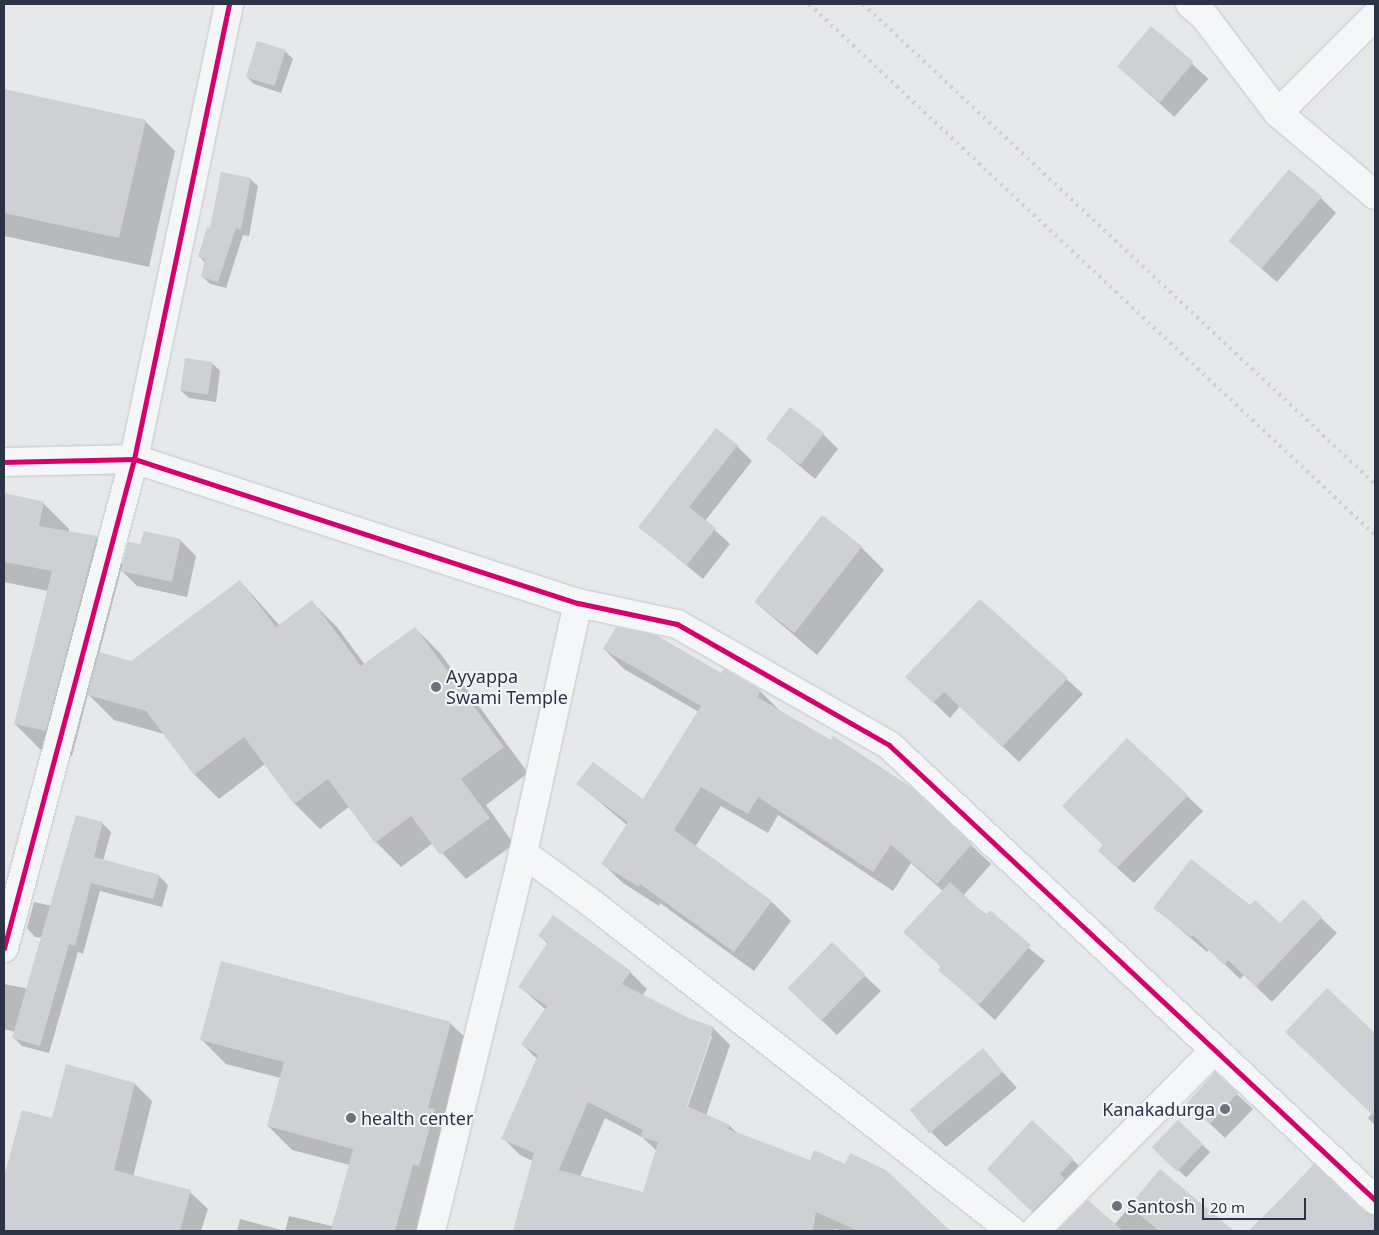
<!DOCTYPE html>
<style>
body{margin:0}
#map{position:relative;width:1379px;height:1235px;overflow:hidden;background:#e6e8ea;font-family:"Noto Sans",sans-serif}
div>[style]{position:absolute}
[style*='--x']{left:calc(var(--x)*1px);top:calc(var(--y)*1px);width:calc(var(--w)*1px);rotate:calc(var(--a)*1deg)}
.shadow>*{inset:0;background:#0003;transform-origin:0 0}
.building>*{inset:0;background:#ced0d3;transform-origin:0 0}
.roads{filter:drop-shadow(0 0 1px #c4c6c8) drop-shadow(0 0 1px #c4c6c8)}
.street>*{height:28px;margin:-14px;padding:0 14px;transform-origin:14px;border-radius:14px;background:#f5f6f7}
.rail>*{height:4px;margin-top:-2px;transform-origin:0;background:repeating-linear-gradient(90deg,#cecfd2 0 2.5px,transparent 0 7.5px)}
.cycleway>*{height:5px;margin:-2.5px;padding:0 2.5px;transform-origin:2.5px;border-radius:2.5px;background:#d6006c}
.dots>*{width:14px;height:14px;translate:-50% -50%;box-sizing:border-box;border:2px solid #f4f6f9;border-radius:50%}
span{translate:-50% -50%;white-space:nowrap;text-align:center;line-height:1.15;-webkit-text-stroke:4px #f4f6f9;paint-order:stroke}
.poi-label{font-size:18px;color:#2b3445}
.left{translate:0 -50%;text-align:left}
.right{translate:-100% -50%;text-align:right}
.frame{position:absolute;inset:0;border:5px solid #2b3445;pointer-events:none}
.scale{position:absolute;left:1202px;top:1198px;width:104px;height:22px;box-sizing:border-box;border:2px solid #2b3445;border-top:0;padding-left:6px;font-size:15px;line-height:18px;white-space:nowrap;color:#2b3445;-webkit-text-stroke:4px #f4f6f9;paint-order:stroke}
</style>
<div id="map">
<div class="shadow">
<div style="left:1152px;top:28px;width:76px;height:51px;rotate:42deg"></div>
<div style="clip-path:polygon(285px 51px,293px 59px,281px 93px,254px 84px,247px 77px)"></div>
<div style="clip-path:polygon(4px 90px,145px 121px,175px 151px,149px 267px,4px 236px)"></div>
<div style="clip-path:polygon(250px 179px,258px 186px,249px 236px,243px 235px,226px 288px,210px 284px,203px 277px,205px 263px,200px 257px,211px 230px)"></div>
<div style="clip-path:polygon(1321px 198px,1336px 213px,1277px 282px,1230px 241px)"></div>
<div style="clip-path:polygon(213px 364px,220px 371px,216px 402px,189px 398px,181px 391px)"></div>
<div style="clip-path:polygon(823px 434px,838px 449px,815px 479px,768px 439px)"></div>
<div style="clip-path:polygon(737px 446px,752px 461px,705px 521px,730px 544px,703px 579px,640px 527px)"></div>
<div style="clip-path:polygon(4px 495px,43px 503px,69px 529px,69px 532px,97px 538px,123px 564px,141px 546px,180px 540px,196px 556px,187px 597px,137px 586px,121px 570px,99px 654px,131px 662px,240px 581px,280px 626px,312px 602px,337px 627px,365px 665px,415px 628px,440px 653px,528px 773px,486px 805px,514px 844px,466px 879px,433px 843px,401px 867px,376px 842px,350px 806px,320px 829px,295px 804px,265px 764px,219px 799px,194px 774px,164px 734px,114px 720px,88px 694px,72px 756px,41px 750px,15px 724px,48px 591px,4px 582px)"></div>
<div style="clip-path:polygon(861px 547px,884px 570px,817px 655px,755px 602px)"></div>
<div style="clip-path:polygon(980px 601px,1083px 694px,1019px 762px,960px 706px,950px 718px,923px 692px)"></div>
<div style="clip-path:polygon(604px 649px,722px 675px,760px 691px,780px 711px,971px 845px,991px 864px,963px 896px,1045px 961px,995px 1020px,940px 970px,943px 891px,911px 863px,893px 891px,778px 815px,768px 833px,721px 806px,695px 847px,772px 902px,791px 921px,754px 971px,660px 903px,659px 906px,623px 883px,603px 864px,627px 825px,578px 784px,643px 800px,699px 712px,624px 669px)"></div>
<div style="clip-path:polygon(1187px 796px,1203px 811px,1134px 883px,1115px 866px)"></div>
<div style="clip-path:polygon(102px 823px,111px 832px,103px 861px,159px 876px,168px 885px,162px 907px,100px 891px,83px 954px,78px 952px,49px 1053px,22px 1046px,14px 1038px,15px 1032px,4px 1029px,4px 984px,30px 989px,43px 938px,35px 937px,27px 928px,34px 902px,52px 906px)"></div>
<div style="clip-path:polygon(1303px 901px,1337px 933px,1272px 1002px,1244px 975px,1240px 979px,1209px 949px,1207px 952px,1155px 908px,1250px 907px,1280px 925px)"></div>
<div style="clip-path:polygon(evenodd,553px 916px,630px 972px,647px 989px,642px 996px,688px 1020px,713px 1028px,730px 1045px,706px 1116px,730px 1126px,738px 1134px,810px 1162px,886px 1171px,950px 1231px,841px 1231px,835px 1229px,833px 1231px,580px 1231px,579px 1201px,572px 1231px,514px 1231px,533px 1161px,520px 1155px,503px 1138px,537px 1059px,522px 1044px,546px 1010px,520px 987px,548px 944px,540px 936px,553px 916px,709px 1036px,712px 1036px,686px 1112px,684px 1111px,709px 1036px,553px 916px,605px 1118px,642px 1137px,657px 1151px,644px 1193px,580px 1177px,605px 1118px)"></div>
<div style="clip-path:polygon(865px 976px,881px 991px,837px 1035px,804px 1003px)"></div>
<div style="clip-path:polygon(1327px 989px,1375px 1034px,1375px 1125px,1368px 1118px,1372px 1113px)"></div>
<div style="clip-path:polygon(450px 1023px,475px 1047px,425px 1231px,237px 1231px,240px 1219px,285px 1231px,289px 1216px,332px 1226px,350px 1165px,292px 1150px,268px 1126px,281px 1078px,226px 1064px,201px 1039px)"></div>
<div style="clip-path:polygon(983px 1050px,1017px 1088px,946px 1147px,931px 1132px)"></div>
<div style="clip-path:polygon(1215px 1074px,1253px 1109px,1225px 1138px,1204px 1118px)"></div>
<div style="clip-path:polygon(135px 1084px,152px 1101px,133px 1177px,190px 1192px,208px 1209px,201px 1231px,30px 1231px,29px 1201px,53px 1119px)"></div>
<div style="left:1178px;top:1122px;width:44px;height:35px;rotate:43deg"></div>
<div style="clip-path:polygon(1073px 1160px,1088px 1175px,1048px 1226px,1004px 1184px)"></div>
<div style="clip-path:polygon(1314px 1166px,1364px 1212px,1375px 1216px,1375px 1231px,1249px 1231px)"></div>
<div style="clip-path:polygon(1160px 1171px,1229px 1231px,1059px 1231px,1088px 1201px,1114px 1225px)"></div>
</div>
<div class="building">
<div style="left:1151px;top:26px;width:56px;height:53px;rotate:40deg"></div>
<div style="left:257px;top:41px;width:30px;height:38px;rotate:17deg"></div>
<div style="clip-path:polygon(4px 89px,146px 120px,119px 238px,4px 213px)"></div>
<div style="left:1289px;top:169px;width:43px;height:94px;rotate:40deg"></div>
<div style="clip-path:polygon(221px 172px,251px 178px,241px 230px,236px 228px,218px 282px,201px 277px,205px 259px,198px 257px,207px 227px,210px 228px)"></div>
<div style="left:185px;top:358px;width:28px;height:33px;rotate:8deg"></div>
<div style="left:790px;top:407px;width:43px;height:40px;rotate:37deg"></div>
<div style="clip-path:polygon(716px 428px,738px 445px,689px 507px,716px 528px,687px 565px,638px 527px)"></div>
<div style="clip-path:polygon(4px 493px,44px 502px,39px 526px,97px 536px,46px 731px,14px 724px,52px 571px,4px 562px)"></div>
<div style="left:822px;top:515px;width:51px;height:110px;rotate:38deg"></div>
<div style="clip-path:polygon(144px 531px,181px 539px,172px 582px,121px 571px,128px 542px,140px 544px)"></div>
<div style="clip-path:polygon(240px 580px,276px 627px,312px 600px,361px 666px,415px 627px,504px 747px,461px 779px,490px 818px,440px 855px,411px 816px,375px 843px,328px 779px,294px 804px,244px 737px,194px 775px,146px 711px,87px 695px,99px 652px,131px 661px)"></div>
<div style="clip-path:polygon(980px 599px,1068px 678px,1002px 747px,944px 692px,933px 703px,905px 677px)"></div>
<div style="clip-path:polygon(616px 627px,656px 635px,721px 673px,724px 669px,761px 690px,757px 697px,831px 740px,833px 736px,911px 787px,972px 844px,937px 884px,891px 845px,873px 872px,758px 797px,748px 814px,701px 787px,674px 830px,772px 901px,734px 952px,640px 884px,639px 887px,601px 864px,628px 822px,576px 784px,593px 762px,643px 799px,701px 706px,603px 649px)"></div>
<div style="clip-path:polygon(1127px 738px,1188px 795px,1117px 868px,1098px 851px,1103px 845px,1062px 806px)"></div>
<div style="clip-path:polygon(76px 815px,103px 822px,94px 857px,160px 875px,153px 899px,91px 883px,75px 946px,69px 944px,40px 1046px,12px 1038px)"></div>
<div style="clip-path:polygon(1191px 859px,1250px 905px,1255px 900px,1280px 923px,1303px 899px,1322px 917px,1256px 987px,1228px 960px,1224px 965px,1193px 935px,1191px 937px,1153px 908px)"></div>
<div style="clip-path:polygon(950px 882px,986px 915px,990px 910px,1031px 945px,979px 1005px,938px 970px,941px 967px,903px 932px)"></div>
<div style="clip-path:polygon(evenodd,553px 915px,631px 971px,622px 984px,689px 1018px,714px 1027px,687px 1106px,730px 1125px,728px 1129px,810px 1160px,814px 1150px,845px 1164px,850px 1153px,886px 1170px,950px 1231px,858px 1231px,816px 1212px,813px 1231px,513px 1231px,534px 1153px,501px 1139px,538px 1055px,521px 1044px,547px 1006px,518px 987px,548px 942px,538px 936px,553px 915px,588px 1102px,643px 1130px,640px 1137px,658px 1142px,643px 1192px,559px 1170px,588px 1102px)"></div>
<div style="left:832px;top:942px;width:47px;height:64px;rotate:44deg"></div>
<div style="clip-path:polygon(221px 961px,451px 1022px,428px 1108px,435px 1109px,419px 1166px,413px 1165px,395px 1231px,331px 1231px,353px 1149px,267px 1126px,284px 1062px,200px 1040px)"></div>
<div style="clip-path:polygon(1327px 988px,1375px 1033px,1375px 1117px,1285px 1032px)"></div>
<div style="left:983px;top:1048px;width:31px;height:96px;rotate:50deg"></div>
<div style="clip-path:polygon(66px 1064px,135px 1083px,114px 1170px,191px 1190px,180px 1231px,4px 1231px,4px 1177px,22px 1110px,52px 1118px)"></div>
<div style="left:1215px;top:1072px;width:31px;height:42px;rotate:42deg"></div>
<div style="clip-path:polygon(1032px 1120px,1074px 1159px,1060px 1174px,1065px 1179px,1032px 1212px,987px 1169px)"></div>
<div style="left:1178px;top:1120px;width:35px;height:38px;rotate:44deg"></div>
<div style="clip-path:polygon(1314px 1164px,1364px 1211px,1375px 1215px,1375px 1231px,1250px 1231px)"></div>
<div style="clip-path:polygon(1160px 1169px,1234px 1231px,1159px 1231px,1129px 1206px)"></div>
<div style="clip-path:polygon(1088px 1200px,1123px 1231px,1057px 1231px)"></div>
</div>
<div class="roads">
<div class="street">
<div style="--x:1190;--y:4;--w:20;--a:41"></div>
<div style="--x:1205;--y:17;--w:121;--a:52.8"></div>
<div style="--x:1278;--y:113;--w:127;--a:40.2"></div>
<div style="--x:1278;--y:113;--w:137;--a:-45"></div>
<div style="--x:4;--y:462;--w:130;--a:-1.3"></div>
<div style="--x:134;--y:459;--w:467;--a:18"></div>
<div style="--x:578;--y:603;--w:101;--a:12"></div>
<div style="--x:677;--y:624;--w:244;--a:29.7"></div>
<div style="--x:889;--y:745;--w:666;--a:43.11"></div>
<div style="--x:523;--y:853;--w:83;--a:36.2"></div>
<div style="--x:590;--y:902;--w:535;--a:37.94"></div>
<div style="--x:4;--y:948;--w:506;--a:-75.11"></div>
<div style="--x:134;--y:459;--w:465;--a:-78.2"></div>
<div style="--x:431;--y:1231;--w:389;--a:-76.3"></div>
<div style="--x:523;--y:853;--w:256;--a:-77.6"></div>
<div style="--x:1035;--y:1231;--w:255;--a:-45.2"></div>
</div>
</div>
<div class="rail">
<div style="--x:809;--y:4;--w:776;--a:43.17"></div>
<div style="--x:863;--y:4;--w:702;--a:43.15"></div>
</div>
<div class="cycleway">
<div style="--x:4;--y:462;--w:130;--a:-1.3"></div>
<div style="--x:134;--y:459;--w:467;--a:18"></div>
<div style="--x:578;--y:603;--w:101;--a:12"></div>
<div style="--x:677;--y:624;--w:244;--a:29.7"></div>
<div style="--x:889;--y:745;--w:666;--a:43.11"></div>
<div style="--x:4;--y:948;--w:506;--a:-75.11"></div>
<div style="--x:134;--y:459;--w:465;--a:-78.2"></div>
</div>
<div class="dots">
<div style="left:436px;top:687px;background:#6c737f"></div>
<div style="left:1225px;top:1109px;background:#6c737f"></div>
<div style="left:351px;top:1118px;background:#6c737f"></div>
<div style="left:1117px;top:1206px;background:#6c737f"></div>
</div>
<div class="poi-label">
<span class="left" style="left:446px;top:687px">Ayyappa<br>Swami Temple</span>
<span class="right" style="left:1215px;top:1109px">Kanakadurga</span>
<span class="left" style="left:361px;top:1118px">health center</span>
<span class="left" style="left:1127px;top:1206px">Santosh</span>
</div>
<div class="frame"></div>
<div class="scale">20 m</div>
</div>
